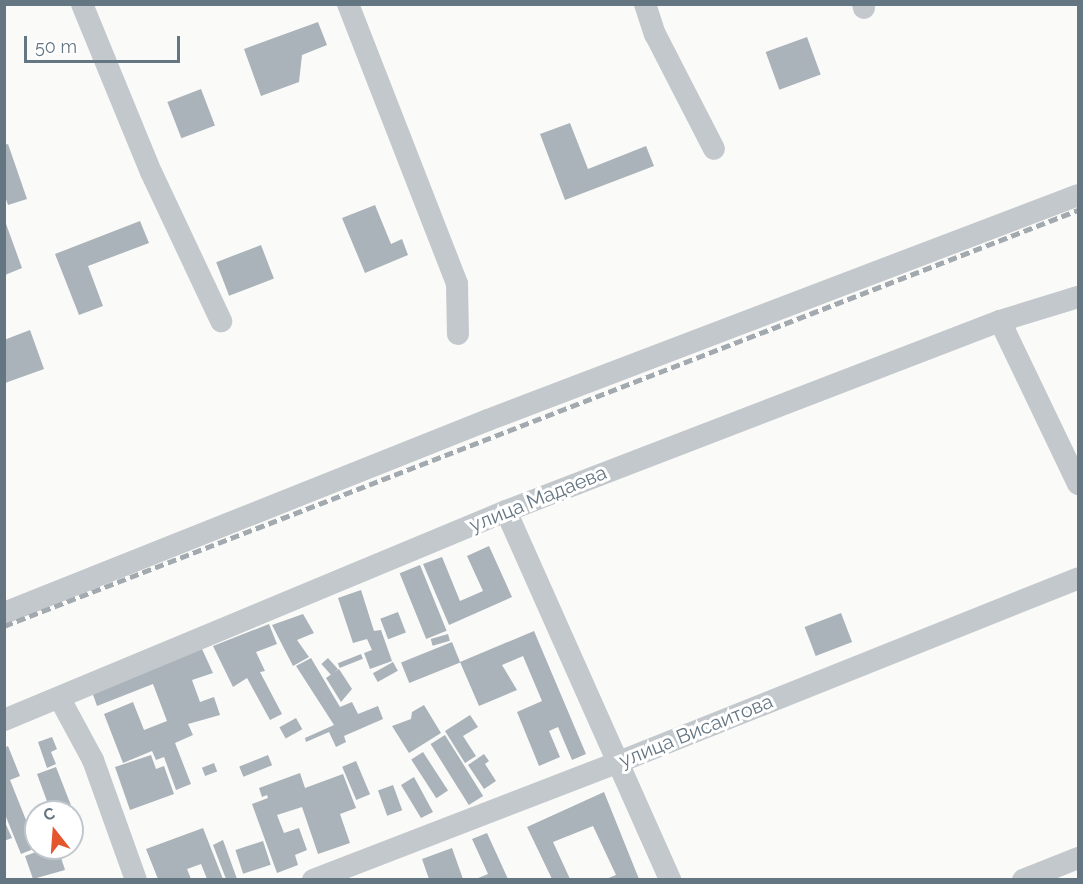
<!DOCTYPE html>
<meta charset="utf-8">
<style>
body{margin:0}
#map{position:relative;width:1083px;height:884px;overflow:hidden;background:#fafaf8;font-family:Raleway,sans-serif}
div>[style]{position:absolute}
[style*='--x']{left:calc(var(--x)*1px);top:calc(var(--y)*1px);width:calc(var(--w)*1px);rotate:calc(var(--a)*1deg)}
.building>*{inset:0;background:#aab3b9;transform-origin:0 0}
.minor>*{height:22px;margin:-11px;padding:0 11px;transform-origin:11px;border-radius:11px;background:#c3c8cc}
.rail>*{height:4.5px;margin-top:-2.25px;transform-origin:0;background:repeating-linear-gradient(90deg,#a2aab0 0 9px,transparent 0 13.5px)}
span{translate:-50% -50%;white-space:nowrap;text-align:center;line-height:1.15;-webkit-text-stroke:6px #fff;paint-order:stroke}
.street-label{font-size:20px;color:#657683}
.frame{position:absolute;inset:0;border:6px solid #657683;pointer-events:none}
.north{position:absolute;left:24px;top:800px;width:60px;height:60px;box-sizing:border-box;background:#fff;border:2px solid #c1c8cd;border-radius:50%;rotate:343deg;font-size:16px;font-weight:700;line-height:24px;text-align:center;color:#657683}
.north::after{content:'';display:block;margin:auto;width:21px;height:27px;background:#e4572e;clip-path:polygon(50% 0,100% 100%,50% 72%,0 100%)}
.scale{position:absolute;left:24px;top:36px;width:156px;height:27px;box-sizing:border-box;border:3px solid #657683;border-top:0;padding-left:8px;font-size:18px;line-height:21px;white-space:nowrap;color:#657683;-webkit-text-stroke:4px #fff;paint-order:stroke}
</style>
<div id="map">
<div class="building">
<div style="clip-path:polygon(318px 22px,327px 45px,302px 55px,299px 82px,261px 96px,244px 49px)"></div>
<div style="left:807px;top:37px;width:40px;height:44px;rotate:70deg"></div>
<div style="left:201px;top:89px;width:39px;height:36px;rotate:69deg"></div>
<div style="clip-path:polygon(570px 123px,588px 169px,646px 146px,654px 166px,565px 200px,540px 134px)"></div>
<div style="clip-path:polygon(8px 144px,27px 199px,8px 205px,4px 194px,4px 145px)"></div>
<div style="clip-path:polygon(375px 205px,391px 244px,402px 239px,408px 255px,365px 273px,342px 218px)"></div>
<div style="clip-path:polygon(5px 221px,22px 268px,5px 275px,4px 272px)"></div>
<div style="clip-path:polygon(140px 221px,149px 243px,88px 266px,103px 306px,79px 315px,55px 254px)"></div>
<div style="left:261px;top:245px;width:36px;height:48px;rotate:69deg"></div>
<div style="clip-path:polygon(30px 330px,44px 369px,5px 383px,4px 340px)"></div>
<div style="clip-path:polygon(489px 546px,512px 597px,449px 625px,423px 564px,442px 557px,460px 601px,483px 591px,467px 556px)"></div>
<div style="left:420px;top:565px;width:71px;height:22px;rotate:68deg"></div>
<div style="clip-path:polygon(361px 590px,374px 631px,381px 630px,392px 661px,370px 669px,364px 653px,372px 650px,367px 639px,353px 643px,338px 598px)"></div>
<div style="left:398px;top:612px;width:22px;height:19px;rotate:69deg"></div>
<div style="left:841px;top:613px;width:31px;height:39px;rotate:69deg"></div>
<div style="clip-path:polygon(303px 614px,314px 633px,297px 640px,309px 657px,293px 666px,272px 625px)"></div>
<div style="clip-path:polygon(269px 624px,277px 644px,256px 652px,265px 671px,260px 672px,282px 714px,270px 720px,247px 678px,233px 687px,213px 646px)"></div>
<div style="clip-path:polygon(534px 631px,586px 754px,572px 760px,558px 727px,549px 731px,560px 757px,539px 766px,517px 712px,542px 701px,523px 656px,502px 665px,517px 690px,479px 706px,460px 662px)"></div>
<div style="left:448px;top:634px;width:7px;height:18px;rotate:74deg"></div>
<div style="left:452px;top:642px;width:22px;height:55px;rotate:68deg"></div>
<div style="clip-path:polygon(202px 649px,213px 673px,192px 680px,200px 702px,214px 697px,220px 715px,188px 724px,193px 735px,175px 743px,191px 784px,176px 790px,164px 757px,156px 760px,152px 751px,123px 763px,104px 714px,133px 702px,144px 730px,167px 721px,153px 684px,97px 706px,91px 689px)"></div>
<div style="left:361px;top:654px;width:5px;height:25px;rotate:68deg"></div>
<div style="clip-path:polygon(311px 658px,340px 707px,352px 702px,358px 714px,378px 706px,383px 719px,344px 736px,346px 742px,336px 747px,329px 732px,306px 742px,305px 738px,334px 725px,296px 666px)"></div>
<div style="left:328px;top:658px;width:15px;height:9px;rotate:48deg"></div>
<div style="left:393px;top:662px;width:10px;height:23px;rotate:61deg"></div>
<div style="clip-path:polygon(339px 669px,352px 689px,341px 702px,326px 678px)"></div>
<div style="clip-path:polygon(424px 705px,441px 733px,409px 753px,392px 726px,411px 719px,412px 712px)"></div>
<div style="clip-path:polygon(470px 715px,478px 727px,463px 736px,476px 756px,465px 763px,445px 731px)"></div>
<div style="left:296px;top:718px;width:13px;height:19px;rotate:61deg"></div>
<div style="left:445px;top:735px;width:72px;height:17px;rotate:58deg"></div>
<div style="clip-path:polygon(52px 737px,57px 749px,51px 752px,56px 764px,47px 768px,38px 742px)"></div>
<div style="clip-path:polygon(8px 746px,20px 776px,10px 780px,32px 835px,36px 833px,36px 848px,21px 854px,4px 812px,4px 748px)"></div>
<div style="left:423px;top:752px;width:46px;height:14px;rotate:57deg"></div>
<div style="clip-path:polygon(484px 754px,489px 761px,485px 764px,496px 781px,484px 789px,468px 765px)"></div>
<div style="clip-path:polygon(151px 755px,156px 769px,164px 766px,174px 794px,130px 810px,115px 767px)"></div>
<div style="left:268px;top:755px;width:11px;height:31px;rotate:68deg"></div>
<div style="left:356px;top:761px;width:36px;height:15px;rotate:67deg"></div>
<div style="left:214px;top:763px;width:9px;height:13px;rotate:69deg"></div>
<div style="clip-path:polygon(56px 767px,81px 831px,72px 834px,72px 812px,51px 812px,37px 774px)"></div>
<div style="clip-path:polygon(300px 773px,305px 788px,343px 774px,356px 808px,340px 814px,350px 843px,318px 854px,302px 807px,277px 815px,284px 833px,299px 828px,307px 850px,295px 855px,298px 865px,277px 873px,252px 804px,268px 798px,267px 795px,262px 797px,259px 788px)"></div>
<div style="clip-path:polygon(414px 777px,433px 812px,421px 818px,401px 785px)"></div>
<div style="left:393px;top:785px;width:27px;height:16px;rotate:70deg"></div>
<div style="clip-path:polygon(604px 792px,639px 879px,606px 879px,616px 875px,593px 826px,553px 842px,570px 879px,552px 879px,527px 827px)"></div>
<div style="clip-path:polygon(4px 820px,12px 838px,4px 841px)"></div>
<div style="clip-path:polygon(203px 828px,223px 879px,207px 879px,201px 864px,187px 869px,191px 879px,158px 879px,146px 849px)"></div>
<div style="clip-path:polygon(487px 833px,508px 879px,476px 879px,488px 874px,472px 839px)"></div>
<div style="clip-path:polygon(223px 840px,237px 879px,226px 879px,213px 845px)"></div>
<div style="left:263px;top:841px;width:25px;height:29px;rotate:72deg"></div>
<div style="clip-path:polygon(47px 848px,58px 848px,65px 870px,33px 879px,25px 856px)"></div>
<div style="clip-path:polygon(452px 848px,463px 879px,429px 879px,422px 859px)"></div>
</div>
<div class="minor">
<div style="--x:82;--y:4;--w:182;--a:67.7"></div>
<div style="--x:151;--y:172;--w:165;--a:64.8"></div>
<div style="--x:348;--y:4;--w:300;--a:68.7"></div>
<div style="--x:457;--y:284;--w:50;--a:88.9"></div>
<div style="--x:645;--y:4;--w:32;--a:72"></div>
<div style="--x:655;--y:34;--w:129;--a:62.8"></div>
<div style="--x:863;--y:4;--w:4;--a:76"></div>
<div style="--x:1000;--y:321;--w:181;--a:64.4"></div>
<div style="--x:506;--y:511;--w:404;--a:66"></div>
<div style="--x:4;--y:613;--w:521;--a:-21.74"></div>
<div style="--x:488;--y:420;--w:631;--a:-20.87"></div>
<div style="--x:60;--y:699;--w:69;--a:61.6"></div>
<div style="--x:93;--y:760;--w:127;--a:70.3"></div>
<div style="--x:4;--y:720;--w:544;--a:-22.6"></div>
<div style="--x:506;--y:511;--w:529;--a:-21.04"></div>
<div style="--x:1000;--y:321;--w:82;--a:-17.1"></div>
<div style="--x:313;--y:880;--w:328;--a:-21.1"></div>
<div style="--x:619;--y:762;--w:495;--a:-21.8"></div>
<div style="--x:1023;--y:880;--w:59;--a:-21.8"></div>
</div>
<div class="rail">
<div style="--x:4;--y:626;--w:1152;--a:-21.17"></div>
</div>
<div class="street-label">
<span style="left:538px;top:499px;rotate:-22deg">улица Мадаева</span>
<span style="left:696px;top:731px;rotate:-22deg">улица Висаитова</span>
</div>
<div class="frame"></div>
<div class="north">С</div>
<div class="scale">50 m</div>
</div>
